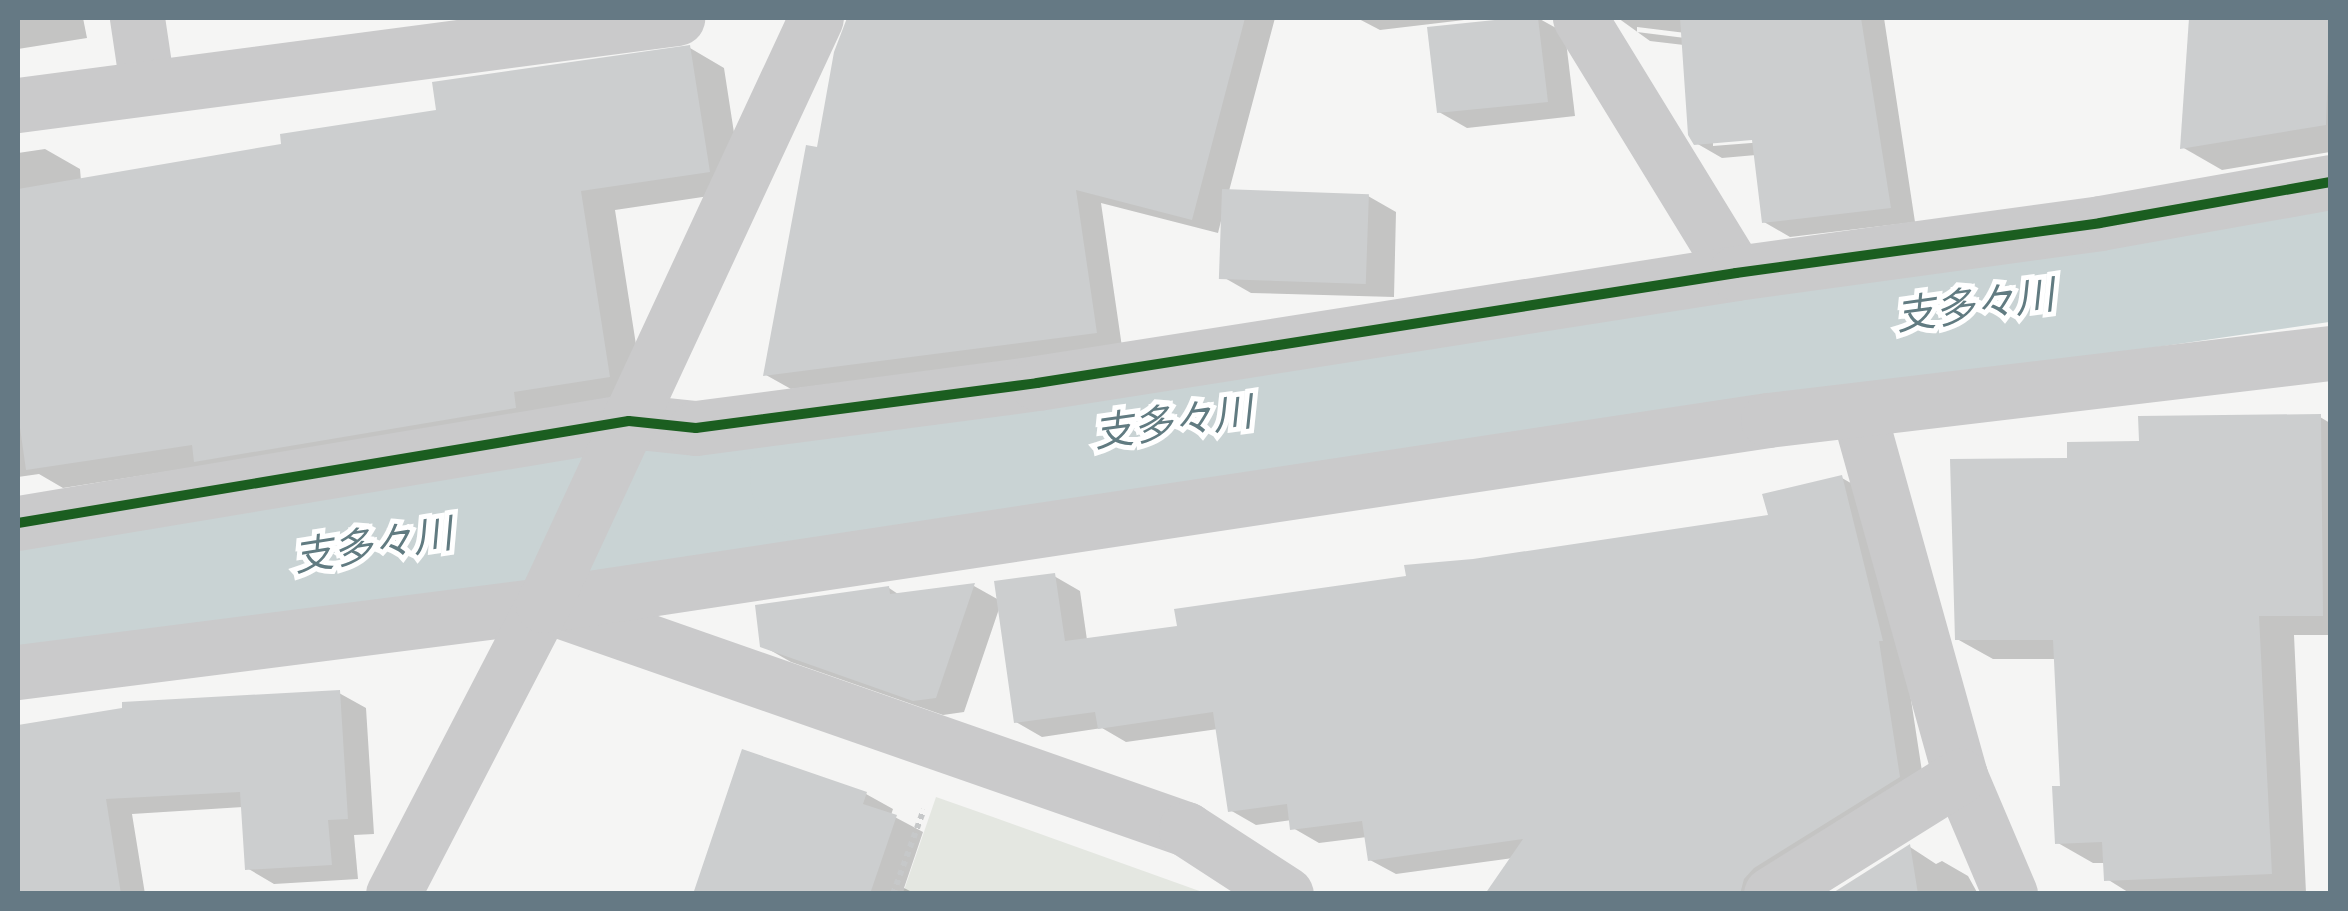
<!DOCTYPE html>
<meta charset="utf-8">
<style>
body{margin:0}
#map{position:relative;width:2348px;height:911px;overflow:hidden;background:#f5f5f4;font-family:"Sofia Sans Condensed","Noto Sans JP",sans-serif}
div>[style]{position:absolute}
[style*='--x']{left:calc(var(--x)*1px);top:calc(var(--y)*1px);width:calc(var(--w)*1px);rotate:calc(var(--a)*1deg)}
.green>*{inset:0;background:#e4e7e1}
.shadow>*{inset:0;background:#0003}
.river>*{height:132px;margin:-66px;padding:0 66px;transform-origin:66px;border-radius:66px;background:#c9d3d4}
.building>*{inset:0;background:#cccecf;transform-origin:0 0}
.path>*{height:6px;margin-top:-3px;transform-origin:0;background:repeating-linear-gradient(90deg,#c6c8c9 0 5px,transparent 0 10px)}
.street>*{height:55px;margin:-27.5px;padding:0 27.5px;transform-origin:27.5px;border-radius:27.5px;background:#cacacb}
.cycleway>*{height:10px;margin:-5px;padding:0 5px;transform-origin:5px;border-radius:5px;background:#1b5e20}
span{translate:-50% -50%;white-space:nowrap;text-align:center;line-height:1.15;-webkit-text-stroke:10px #fff;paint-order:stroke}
.water-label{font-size:40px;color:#617b81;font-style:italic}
.frame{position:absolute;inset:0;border:20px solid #657984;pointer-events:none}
</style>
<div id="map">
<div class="green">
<div style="clip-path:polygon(936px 797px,993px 817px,1205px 893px,903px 893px)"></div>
</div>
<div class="shadow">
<div style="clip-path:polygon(18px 18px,83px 18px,87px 38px,18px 49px)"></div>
<div style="clip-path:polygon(871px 18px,1275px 18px,1229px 191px,1368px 196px,1396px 212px,1394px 297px,1251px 293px,1223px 277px,1222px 217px,1218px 233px,1101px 203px,1122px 347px,791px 389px,766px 375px,819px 150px,858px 89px)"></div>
<div style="clip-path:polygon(1357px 18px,1481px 18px,1380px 30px)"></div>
<div style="clip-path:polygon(1538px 18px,1565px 33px,1575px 116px,1467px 128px,1439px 112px,1430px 30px)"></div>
<div style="clip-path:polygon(evenodd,1618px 18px,1884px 18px,1915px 222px,1790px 237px,1764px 222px,1756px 155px,1722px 158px,1696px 143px,1684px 45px,1650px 41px,1618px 18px,1637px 27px,1694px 34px,1693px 39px,1637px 32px,1637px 27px,1618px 18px,1764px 137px,1764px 142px,1713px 146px,1713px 141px,1764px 137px)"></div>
<div style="clip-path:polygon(2191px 18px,2330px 18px,2330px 152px,2222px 170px,2182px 147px)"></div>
<div style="clip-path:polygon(690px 48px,724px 68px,743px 191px,615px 210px,644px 396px,63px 488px,39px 474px,18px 477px,18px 153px,45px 149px,80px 169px,81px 181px,284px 146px,439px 113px)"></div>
<div style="clip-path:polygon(2320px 417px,2330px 423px,2330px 635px,2294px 635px,2306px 893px,2131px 894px,2107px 879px,2106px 863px,2093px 863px,2058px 843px,2063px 788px,2056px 659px,1993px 659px,1957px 639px,2070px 460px,2142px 443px)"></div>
<div style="clip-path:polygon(1842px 478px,1868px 493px,1904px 654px,1925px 791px,1770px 894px,1488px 894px,1513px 858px,1396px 874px,1370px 860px,1367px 837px,1319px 843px,1293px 828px,1292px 820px,1256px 825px,1230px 810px,1218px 729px,1126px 742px,1102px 728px,1042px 737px,1016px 722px,1000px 606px,964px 712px,943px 715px,791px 662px,763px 646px,889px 588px,901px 596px,974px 586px,999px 600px,1054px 576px,1080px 591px,1087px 640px,1180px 628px,1473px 562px,1771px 517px)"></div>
<div style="clip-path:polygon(339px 693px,366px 708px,374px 834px,354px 835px,358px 879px,274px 884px,247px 868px,243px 807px,132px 814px,145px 894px,18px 894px,18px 728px,125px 710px)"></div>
<div style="clip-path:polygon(866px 794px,893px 809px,891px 815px,923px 832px,904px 888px,916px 894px,696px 894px)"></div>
<div style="clip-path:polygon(1910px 847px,1936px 864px,1942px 861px,1968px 876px,1978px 894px,1835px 894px)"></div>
</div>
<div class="river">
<div style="--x:18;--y:603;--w:808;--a:-9.04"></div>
<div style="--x:816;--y:476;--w:1530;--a:-8.3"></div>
</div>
<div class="building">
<div style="clip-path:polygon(847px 18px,1245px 18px,1192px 220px,1076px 190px,1097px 333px,763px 376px,806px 145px,817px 147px,834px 52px)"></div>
<div style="clip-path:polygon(1514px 18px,1538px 18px,1548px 102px,1437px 113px,1427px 27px)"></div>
<div style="clip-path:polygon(1680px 18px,1861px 18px,1891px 208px,1762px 223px,1752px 140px,1694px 145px,1688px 135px)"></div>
<div style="clip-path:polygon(2189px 18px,2330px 18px,2326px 125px,2180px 149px)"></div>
<div style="clip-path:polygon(690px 45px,710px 172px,581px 191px,610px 377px,514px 392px,516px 408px,194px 462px,192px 445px,26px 470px,18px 414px,18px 189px,281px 144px,280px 134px,436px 110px,432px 82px)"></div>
<div style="left:1222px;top:189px;width:147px;height:90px;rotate:2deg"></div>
<div style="clip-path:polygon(2321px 414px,2323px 616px,2259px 616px,2272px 874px,2104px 881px,2102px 842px,2055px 844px,2052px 786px,2060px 786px,2053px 640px,1955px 640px,1950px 459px,2067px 458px,2067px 442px,2139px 441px,2138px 416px)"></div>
<div style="clip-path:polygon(1842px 475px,1883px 641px,1879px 641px,1900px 777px,1754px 868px,1744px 879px,1740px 894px,1485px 894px,1523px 839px,1368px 861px,1362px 821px,1290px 830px,1287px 804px,1228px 812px,1213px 712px,1098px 729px,1095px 712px,1014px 723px,994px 581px,1055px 573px,1065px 641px,1177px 626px,1174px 609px,1406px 576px,1404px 565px,1473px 559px,1768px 515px,1762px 494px)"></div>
<div style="clip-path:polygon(975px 583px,936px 698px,913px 701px,760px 647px,755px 605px,889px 586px,890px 594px)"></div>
<div style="clip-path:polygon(340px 690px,348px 819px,328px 820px,332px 865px,245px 870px,240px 792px,106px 799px,121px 894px,18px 894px,18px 725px,122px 708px,122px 702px)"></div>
<div style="clip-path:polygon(742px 749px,867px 792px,863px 804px,897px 815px,870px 894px,693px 894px)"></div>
<div style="clip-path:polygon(1910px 844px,1918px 894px,1831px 894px)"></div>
</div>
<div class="path">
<div style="--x:893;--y:894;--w:90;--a:-70"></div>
</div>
<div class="street">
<div style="--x:137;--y:18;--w:68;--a:81.5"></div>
<div style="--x:1580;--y:18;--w:299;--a:58.5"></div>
<div style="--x:18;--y:105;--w:665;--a:-7.52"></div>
<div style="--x:1858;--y:410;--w:380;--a:74.4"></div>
<div style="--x:1960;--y:776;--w:128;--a:67"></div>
<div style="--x:18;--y:523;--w:619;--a:-9.48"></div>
<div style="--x:629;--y:421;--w:67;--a:6"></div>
<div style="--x:696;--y:428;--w:344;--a:-7.5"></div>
<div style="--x:1037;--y:383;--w:708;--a:-8.94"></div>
<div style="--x:1736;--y:273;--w:367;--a:-7.8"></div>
<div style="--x:2100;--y:223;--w:234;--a:-10.1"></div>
<div style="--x:550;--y:607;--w:674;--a:19.24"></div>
<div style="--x:1186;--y:829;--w:119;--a:33"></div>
<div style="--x:18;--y:672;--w:529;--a:-7.27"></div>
<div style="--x:543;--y:605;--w:1239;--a:-8.59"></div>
<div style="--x:1768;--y:420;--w:566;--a:-6.8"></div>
<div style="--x:393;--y:894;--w:326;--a:-62.6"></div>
<div style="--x:543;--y:605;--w:647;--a:-65.06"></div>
<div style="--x:1771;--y:894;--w:223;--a:-32"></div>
</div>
<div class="cycleway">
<div style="--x:18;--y:523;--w:619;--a:-9.48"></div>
<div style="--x:629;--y:421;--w:67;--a:6"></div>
<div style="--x:696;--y:428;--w:344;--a:-7.5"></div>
<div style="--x:1037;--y:383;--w:708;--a:-8.94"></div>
<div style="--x:1736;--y:273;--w:367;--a:-7.8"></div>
<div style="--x:2100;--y:223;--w:234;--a:-10.1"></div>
</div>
<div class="water-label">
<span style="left:1975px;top:307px;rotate:-8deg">支多々川</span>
<span style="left:1173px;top:424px;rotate:-8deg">支多々川</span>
<span style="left:373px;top:547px;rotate:-9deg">支多々川</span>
</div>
<div class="frame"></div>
</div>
